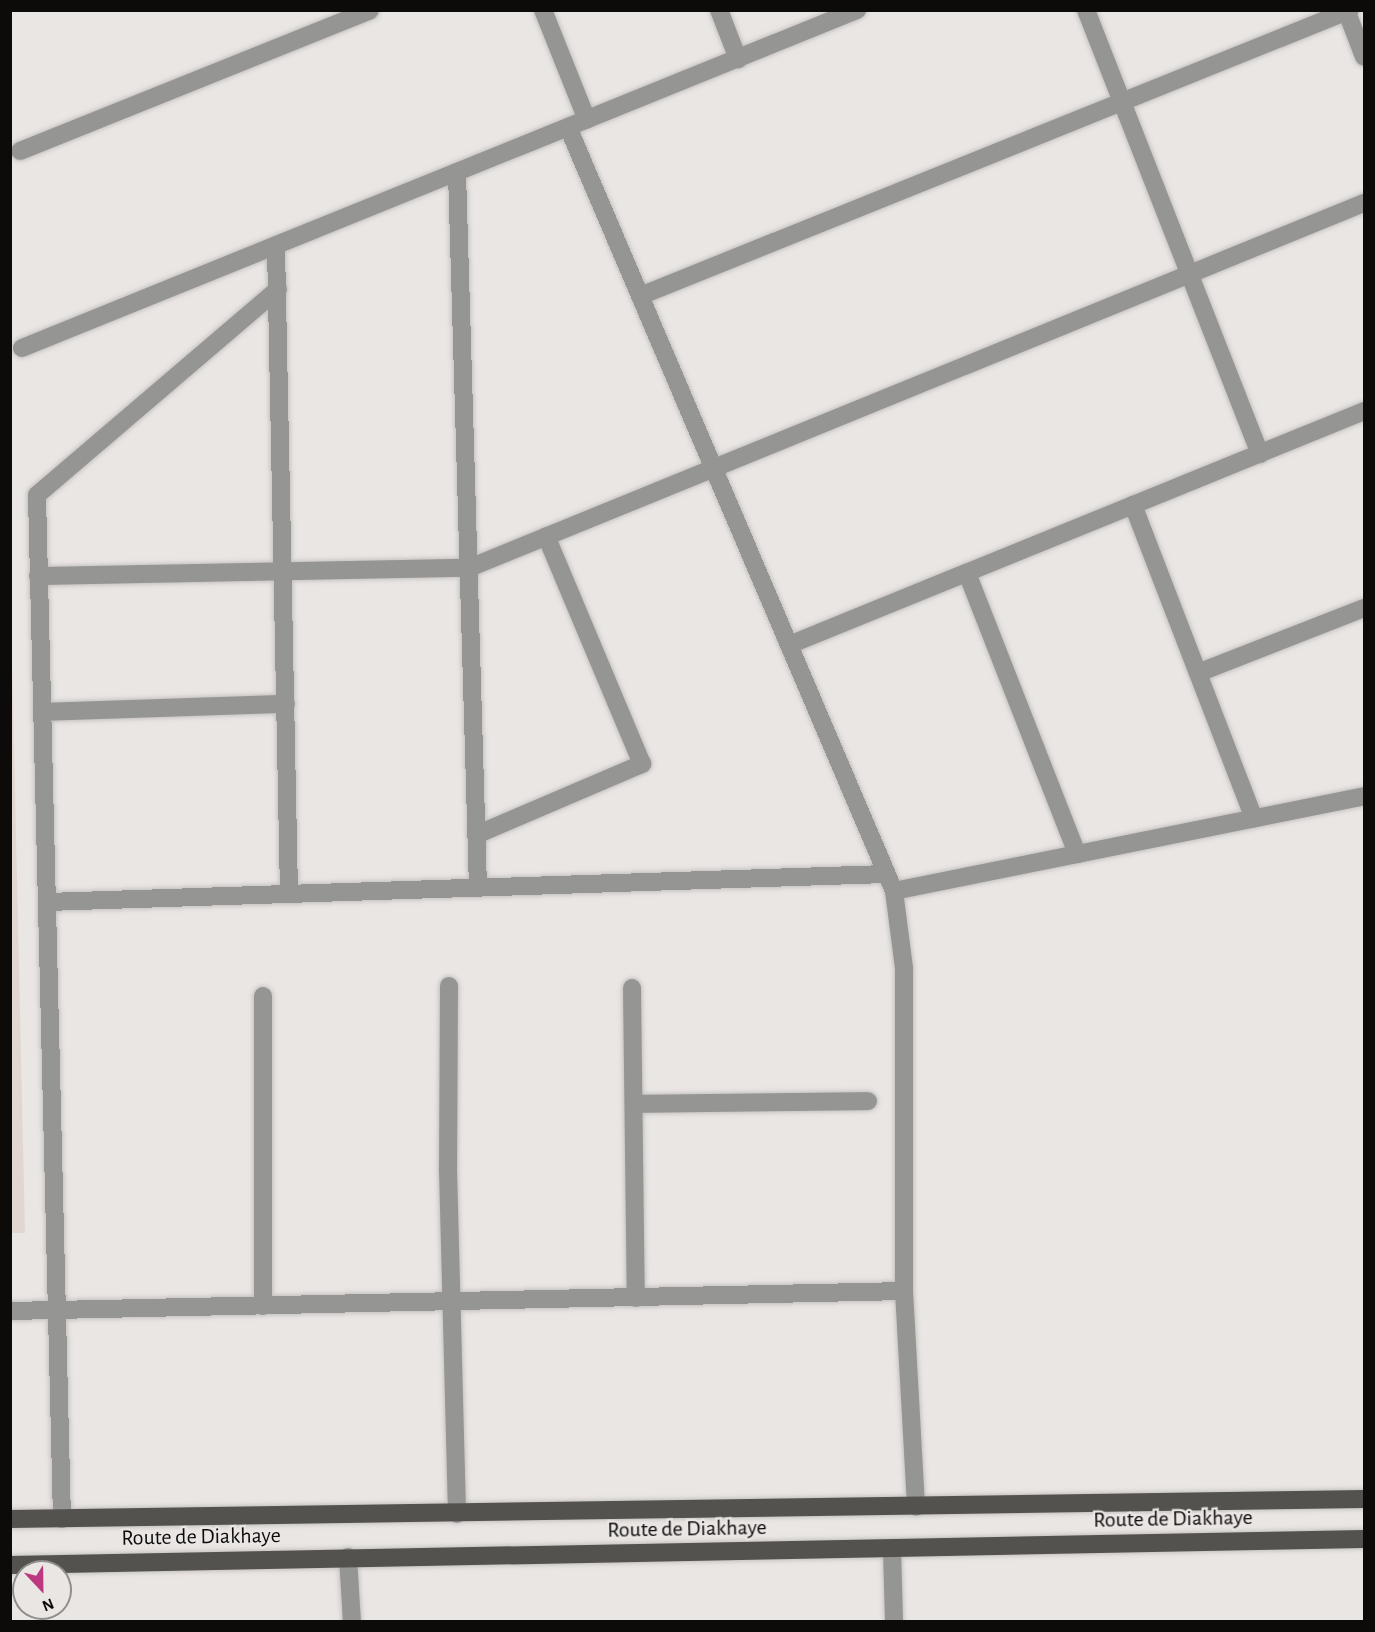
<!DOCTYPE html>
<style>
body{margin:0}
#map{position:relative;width:1375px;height:1632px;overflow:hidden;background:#eae6e4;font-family:"Alegreya Sans",sans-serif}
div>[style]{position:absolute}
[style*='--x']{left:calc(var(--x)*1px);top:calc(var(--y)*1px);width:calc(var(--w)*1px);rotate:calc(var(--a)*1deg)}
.built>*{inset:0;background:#e1d7d0}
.roads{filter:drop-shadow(0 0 2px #c6c3c1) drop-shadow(0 0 2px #c6c3c1)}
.minor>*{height:18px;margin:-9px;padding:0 9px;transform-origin:9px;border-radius:9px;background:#959593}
.major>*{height:18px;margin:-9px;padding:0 9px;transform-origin:9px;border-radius:9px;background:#53524f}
span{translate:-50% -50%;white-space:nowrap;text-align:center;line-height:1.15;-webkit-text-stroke:4.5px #eae6e4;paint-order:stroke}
.street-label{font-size:22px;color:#0c0b0a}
.frame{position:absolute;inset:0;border:12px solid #0c0b0a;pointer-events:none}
.north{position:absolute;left:12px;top:1560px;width:60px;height:60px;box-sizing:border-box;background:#eae6e4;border:2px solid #918e8d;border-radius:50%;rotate:158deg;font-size:16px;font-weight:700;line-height:24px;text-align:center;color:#0c0b0a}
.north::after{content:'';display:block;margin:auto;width:21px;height:27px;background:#bc387f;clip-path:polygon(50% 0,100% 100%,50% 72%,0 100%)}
</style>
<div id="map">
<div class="built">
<div style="clip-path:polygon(10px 569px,25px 1233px,10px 1233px)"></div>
</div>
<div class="roads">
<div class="minor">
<div style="--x:543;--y:10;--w:118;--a:68.2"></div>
<div style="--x:719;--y:10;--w:53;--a:68.8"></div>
<div style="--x:1086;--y:10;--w:477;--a:68.6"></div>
<div style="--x:1346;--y:10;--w:50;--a:69"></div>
<div style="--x:568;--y:127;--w:831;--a:66.89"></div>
<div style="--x:894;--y:891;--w:78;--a:82.6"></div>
<div style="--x:904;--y:968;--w:323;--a:90"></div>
<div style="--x:904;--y:1291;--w:216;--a:86.8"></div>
<div style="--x:20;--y:151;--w:377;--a:-21.9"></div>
<div style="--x:457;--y:172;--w:715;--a:88.32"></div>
<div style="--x:276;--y:246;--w:648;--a:88.85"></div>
<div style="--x:640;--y:296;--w:765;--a:-21.94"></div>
<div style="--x:22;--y:348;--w:901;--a:-22.04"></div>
<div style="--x:1133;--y:505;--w:336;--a:68.9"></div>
<div style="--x:967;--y:573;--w:302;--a:68.6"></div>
<div style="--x:38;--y:576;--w:431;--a:-1.1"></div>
<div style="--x:469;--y:568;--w:967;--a:-22.19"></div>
<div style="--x:789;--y:645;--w:621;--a:-22.14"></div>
<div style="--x:1198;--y:673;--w:178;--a:-21.4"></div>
<div style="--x:42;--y:712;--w:244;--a:-1.9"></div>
<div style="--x:476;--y:835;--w:181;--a:-23.2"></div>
<div style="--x:642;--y:764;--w:247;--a:-112.8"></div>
<div style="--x:894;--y:891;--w:480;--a:-11.4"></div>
<div style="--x:47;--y:902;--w:840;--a:-1.91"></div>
<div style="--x:449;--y:986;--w:183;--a:90.3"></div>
<div style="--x:448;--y:1169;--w:345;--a:88.5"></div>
<div style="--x:632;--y:988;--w:310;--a:89.3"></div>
<div style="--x:634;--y:1104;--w:234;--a:-0.7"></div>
<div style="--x:263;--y:1306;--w:310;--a:-90"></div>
<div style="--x:10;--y:1311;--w:894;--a:-1.28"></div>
<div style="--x:62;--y:1519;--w:1024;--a:-91.4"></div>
<div style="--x:37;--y:495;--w:317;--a:-40.5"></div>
<div style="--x:892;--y:1549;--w:73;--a:88.4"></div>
<div style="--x:348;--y:1557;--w:65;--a:86.5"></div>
</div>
<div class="major">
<div style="--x:10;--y:1519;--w:1354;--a:-0.85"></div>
<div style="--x:10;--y:1565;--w:1354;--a:-1.1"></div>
</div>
</div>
<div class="street-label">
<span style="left:1173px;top:1519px;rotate:-1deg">Route de Diakhaye</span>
<span style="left:687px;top:1529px;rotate:-1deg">Route de Diakhaye</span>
<span style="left:201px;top:1537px;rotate:-1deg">Route de Diakhaye</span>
</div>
<div class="frame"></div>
<div class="north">N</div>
</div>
